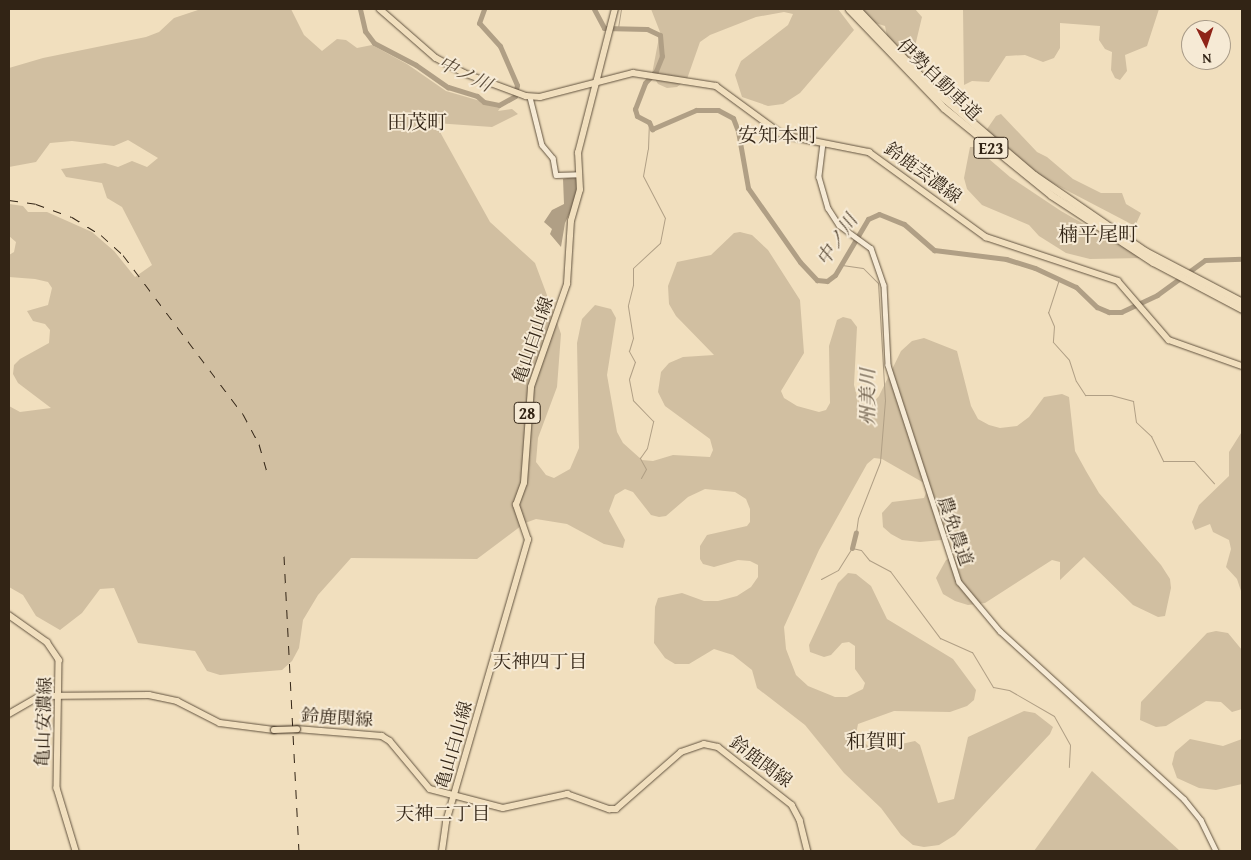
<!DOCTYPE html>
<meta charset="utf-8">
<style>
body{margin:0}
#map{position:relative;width:1251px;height:860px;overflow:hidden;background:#f1dfbe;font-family:"Gentium Book Plus","Noto Serif JP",serif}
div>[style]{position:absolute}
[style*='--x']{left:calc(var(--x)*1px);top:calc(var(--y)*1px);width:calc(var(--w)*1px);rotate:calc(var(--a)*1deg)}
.green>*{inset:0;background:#d1bfa1}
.water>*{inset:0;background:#b09f85}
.stream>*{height:1px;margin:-0.5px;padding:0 0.5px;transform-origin:0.5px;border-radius:0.5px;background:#b09f85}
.river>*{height:5px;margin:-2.5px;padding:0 2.5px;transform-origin:2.5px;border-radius:2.5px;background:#b09f85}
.roads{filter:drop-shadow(0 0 1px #62533f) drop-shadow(0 0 1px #62533f)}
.minor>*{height:4.5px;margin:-2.25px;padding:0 2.25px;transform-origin:2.25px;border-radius:2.25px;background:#f6ead5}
.major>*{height:5.5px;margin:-2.75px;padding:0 2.75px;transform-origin:2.75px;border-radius:2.75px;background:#f1dfbe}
.highway>*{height:7px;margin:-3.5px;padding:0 3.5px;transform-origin:3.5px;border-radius:3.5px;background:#f1dfbe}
.rail>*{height:1px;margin-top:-0.5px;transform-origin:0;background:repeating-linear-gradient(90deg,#322415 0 9px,transparent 0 18px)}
.bridges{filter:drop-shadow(0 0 1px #322415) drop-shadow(0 0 1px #322415)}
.major-bridge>*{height:5.5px;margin:-2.75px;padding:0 2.75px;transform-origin:2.75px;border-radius:2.75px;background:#f1dfbe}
span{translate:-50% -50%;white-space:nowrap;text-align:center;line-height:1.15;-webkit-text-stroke:4px #f6ead5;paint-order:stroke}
.shield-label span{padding:1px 4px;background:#f6ead5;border:1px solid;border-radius:4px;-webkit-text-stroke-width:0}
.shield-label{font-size:16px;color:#322415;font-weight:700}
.street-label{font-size:18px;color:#322415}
.water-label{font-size:19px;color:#5e4f3c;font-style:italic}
.neighbourhood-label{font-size:19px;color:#322415}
.quarter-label{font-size:20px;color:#322415}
.frame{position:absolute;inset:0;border:10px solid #322415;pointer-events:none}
.north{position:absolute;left:1181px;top:20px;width:50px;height:50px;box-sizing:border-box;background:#f6ead5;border:1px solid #a89b88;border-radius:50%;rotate:176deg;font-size:14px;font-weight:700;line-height:20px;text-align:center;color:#322415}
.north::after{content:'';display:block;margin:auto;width:18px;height:22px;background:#8f2418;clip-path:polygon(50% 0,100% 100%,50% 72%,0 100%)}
</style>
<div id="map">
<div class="green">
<div style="clip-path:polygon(201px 9px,291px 9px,304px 35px,322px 51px,337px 39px,346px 40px,357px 48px,372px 45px,407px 64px,446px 91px,501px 107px,498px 111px,512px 109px,518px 114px,492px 127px,435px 123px,490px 222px,535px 263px,557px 322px,561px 334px,557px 387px,538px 438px,536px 462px,546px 475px,554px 478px,570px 469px,579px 448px,577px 343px,582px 319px,595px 305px,611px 309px,616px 318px,607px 375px,617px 432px,623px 443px,642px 460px,653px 461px,673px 455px,710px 457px,713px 450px,710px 439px,665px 406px,658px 392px,661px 372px,669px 363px,683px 357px,714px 355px,676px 316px,669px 304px,668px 286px,677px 262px,711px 255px,734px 233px,740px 232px,752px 235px,768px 250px,800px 300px,804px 353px,781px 391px,784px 398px,797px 406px,819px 412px,826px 410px,830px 403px,829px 346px,837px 320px,843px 317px,851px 319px,857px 327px,854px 385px,858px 400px,865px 405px,871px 405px,879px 396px,901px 351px,912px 341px,924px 338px,957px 351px,971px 406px,978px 419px,989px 425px,1000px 428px,1017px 426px,1029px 417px,1044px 397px,1062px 394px,1069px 397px,1075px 451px,1086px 471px,1099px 493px,1161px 565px,1170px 579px,1171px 588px,1165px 616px,1158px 617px,1133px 605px,1084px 557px,1060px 580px,1060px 562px,1052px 560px,985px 603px,968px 605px,955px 601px,943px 594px,936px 578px,946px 560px,968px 551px,969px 544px,964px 538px,920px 542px,902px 540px,891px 534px,883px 527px,882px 513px,892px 502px,924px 498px,926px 493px,924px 483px,882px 459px,874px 458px,867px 464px,819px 550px,784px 627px,786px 649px,796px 675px,808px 686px,835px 697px,847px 697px,863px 689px,865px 683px,855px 669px,855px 646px,849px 642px,842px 643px,831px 655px,824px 657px,810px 652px,809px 645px,838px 583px,848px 573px,856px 574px,871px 586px,887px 619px,953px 659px,976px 690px,974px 700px,967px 706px,950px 712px,894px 711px,858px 724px,856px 734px,869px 747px,883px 748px,915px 741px,920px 745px,938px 803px,954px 799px,968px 737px,1024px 711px,1035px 713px,1053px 727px,1050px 734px,955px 835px,939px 845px,924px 847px,913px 845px,901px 835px,881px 808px,844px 773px,805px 725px,757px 688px,752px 670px,733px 655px,714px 649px,689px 664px,675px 664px,665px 658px,654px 643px,655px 607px,658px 598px,682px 593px,704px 601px,718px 601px,737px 596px,751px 587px,758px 577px,758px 565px,750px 561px,738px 560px,714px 567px,703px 564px,700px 559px,700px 546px,707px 535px,747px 526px,750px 522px,750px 509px,746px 499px,735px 492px,705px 489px,688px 497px,666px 516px,659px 517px,651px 515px,633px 492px,625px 489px,615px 495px,609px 511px,625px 540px,623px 548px,604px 544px,567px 524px,536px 519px,525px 523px,477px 559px,351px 558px,318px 595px,303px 620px,299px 648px,292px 661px,282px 670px,220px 675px,207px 671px,195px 651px,138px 643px,114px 588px,100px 589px,82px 613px,60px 630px,36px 616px,23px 595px,9px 587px,9px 406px,20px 412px,51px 408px,18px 383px,13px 374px,14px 365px,20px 359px,49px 343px,50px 330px,45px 324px,33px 321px,27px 311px,48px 305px,52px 288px,48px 282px,35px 279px,9px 277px,9px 255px,14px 252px,16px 242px,9px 236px,9px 204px,23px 206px,28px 212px,47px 212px,92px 232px,114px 251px,135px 277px,152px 265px,122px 207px,107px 198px,102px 183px,66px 177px,61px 169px,105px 163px,118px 167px,132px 161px,147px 167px,158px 158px,128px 140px,114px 146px,72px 141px,50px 143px,36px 162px,9px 167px,9px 68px,43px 58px,146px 37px,159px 32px,174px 18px)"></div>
<div style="clip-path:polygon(651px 9px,838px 9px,854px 30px,800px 93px,783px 104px,768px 106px,742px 97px,735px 75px,741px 61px,788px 25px,793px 14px,784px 12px,756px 17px,710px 35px,700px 42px,687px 79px,677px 87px,667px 88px,658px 84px,652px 74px,660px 32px)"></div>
<div style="clip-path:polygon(860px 9px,915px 9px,922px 17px,911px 63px,887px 36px,885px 26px,872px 22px)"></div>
<div style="clip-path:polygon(963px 9px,1159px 9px,1147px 46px,1125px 55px,1127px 71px,1120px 80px,1115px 78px,1111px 70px,1112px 52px,1105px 49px,1099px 40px,1100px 26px,1060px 23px,1060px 48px,1054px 58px,1043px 62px,1025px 55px,1006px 56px,989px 82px,972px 81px,964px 85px)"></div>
<div style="clip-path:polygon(1001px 114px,1037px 152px,1047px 157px,1073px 179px,1101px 193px,1122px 193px,1126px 204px,1141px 213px,1135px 226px,1045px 179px,985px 132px,996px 116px)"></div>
<div style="clip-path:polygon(970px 147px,975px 147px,1010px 177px,1061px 211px,1143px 258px,1090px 259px,1066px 253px,1039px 236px,1029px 225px,982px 205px,967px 189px,964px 178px)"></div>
<div style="clip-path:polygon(1242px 417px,1242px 594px,1237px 579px,1226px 567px,1231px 549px,1229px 540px,1213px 532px,1210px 524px,1195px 530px,1192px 522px,1199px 505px,1229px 476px,1229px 452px,1241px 433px)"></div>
<div style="clip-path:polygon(1216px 631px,1228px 633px,1242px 650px,1242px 709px,1232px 712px,1221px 702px,1206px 701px,1166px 726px,1156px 727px,1140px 720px,1141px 702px,1207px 633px)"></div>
<div style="clip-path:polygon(1190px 739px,1223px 746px,1242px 739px,1242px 784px,1216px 790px,1199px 788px,1177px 778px,1172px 764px,1175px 752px)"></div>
<div style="clip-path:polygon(1092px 771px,1180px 851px,1034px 851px)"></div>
</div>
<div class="water">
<div style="clip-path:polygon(577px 176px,576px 200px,565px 223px,561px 247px,550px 234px,552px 229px,544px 222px,552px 210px,564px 204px,563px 179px)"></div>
</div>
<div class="stream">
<div style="--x:618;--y:28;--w:19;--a:-81"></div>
<div style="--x:842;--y:265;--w:21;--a:8"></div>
<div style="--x:863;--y:268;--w:21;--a:45"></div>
<div style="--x:878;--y:283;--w:117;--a:86.6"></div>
<div style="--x:885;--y:400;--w:62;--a:94.6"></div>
<div style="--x:880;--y:462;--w:60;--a:111.4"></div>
<div style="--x:858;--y:518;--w:14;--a:98"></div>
<div style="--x:1059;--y:279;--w:35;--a:108"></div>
<div style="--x:1048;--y:312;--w:15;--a:67"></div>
<div style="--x:1054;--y:326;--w:16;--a:94"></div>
<div style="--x:1053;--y:342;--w:24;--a:48"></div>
<div style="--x:1069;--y:360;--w:22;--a:72"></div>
<div style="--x:1076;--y:381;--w:17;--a:57"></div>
<div style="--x:1085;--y:395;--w:26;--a:0"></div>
<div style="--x:1111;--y:395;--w:23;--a:15"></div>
<div style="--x:1133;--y:401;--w:21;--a:82"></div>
<div style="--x:1136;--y:422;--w:21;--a:43"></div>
<div style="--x:1151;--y:436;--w:28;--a:64"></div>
<div style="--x:1163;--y:461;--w:31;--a:0"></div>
<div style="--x:1194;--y:461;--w:30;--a:48"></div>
<div style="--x:641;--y:478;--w:10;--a:-61"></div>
<div style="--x:646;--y:469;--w:13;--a:-119"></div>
<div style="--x:640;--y:458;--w:12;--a:-55"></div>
<div style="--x:647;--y:448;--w:28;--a:-77"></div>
<div style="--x:653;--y:421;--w:29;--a:-134"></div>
<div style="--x:633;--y:400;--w:21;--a:-101"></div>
<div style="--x:629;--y:379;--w:18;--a:-71"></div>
<div style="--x:635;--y:362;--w:13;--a:-119"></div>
<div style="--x:629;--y:351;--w:14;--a:-73"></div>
<div style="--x:633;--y:338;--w:33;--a:-99"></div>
<div style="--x:628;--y:305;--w:21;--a:-76"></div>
<div style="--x:633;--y:285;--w:17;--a:-90"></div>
<div style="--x:633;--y:268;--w:37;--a:-43"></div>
<div style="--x:660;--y:243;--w:25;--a:-79"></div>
<div style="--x:665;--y:218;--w:47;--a:-117.6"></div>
<div style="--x:643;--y:176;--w:27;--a:-80"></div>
<div style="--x:648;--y:149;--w:27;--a:-88"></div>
<div style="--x:821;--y:579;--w:19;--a:-28"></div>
<div style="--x:838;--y:570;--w:26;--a:-58"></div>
<div style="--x:852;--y:548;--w:9;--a:13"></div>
<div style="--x:861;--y:550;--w:13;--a:51"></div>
<div style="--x:869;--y:560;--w:24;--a:28"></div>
<div style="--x:890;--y:571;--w:84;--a:53.3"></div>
<div style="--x:940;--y:638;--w:35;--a:24"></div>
<div style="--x:972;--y:652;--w:41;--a:59"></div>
<div style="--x:993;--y:687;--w:16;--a:11"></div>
<div style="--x:1009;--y:690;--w:52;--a:30"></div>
<div style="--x:1054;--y:716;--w:33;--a:61"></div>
<div style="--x:1070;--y:745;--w:22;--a:93"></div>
</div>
<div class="river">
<div style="--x:360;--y:9;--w:23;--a:77"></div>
<div style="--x:365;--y:31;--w:15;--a:53"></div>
<div style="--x:374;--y:43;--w:47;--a:27.6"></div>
<div style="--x:416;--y:65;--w:39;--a:35"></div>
<div style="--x:448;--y:87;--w:30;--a:17"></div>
<div style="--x:477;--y:96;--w:9;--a:41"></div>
<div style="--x:484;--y:102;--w:15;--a:11"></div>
<div style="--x:499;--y:105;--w:18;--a:-29"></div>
<div style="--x:515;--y:96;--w:11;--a:-80"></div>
<div style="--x:517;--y:85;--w:43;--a:-113.6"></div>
<div style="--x:500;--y:46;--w:31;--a:-132"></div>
<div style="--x:479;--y:23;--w:15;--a:-70"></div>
<div style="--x:594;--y:9;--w:21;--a:62"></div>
<div style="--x:604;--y:28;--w:43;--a:1.3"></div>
<div style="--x:647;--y:29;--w:14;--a:25"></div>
<div style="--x:660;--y:35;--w:21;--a:85"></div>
<div style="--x:662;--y:56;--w:16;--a:112"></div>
<div style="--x:656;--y:71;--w:16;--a:133"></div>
<div style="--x:645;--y:83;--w:28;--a:111"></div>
<div style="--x:635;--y:109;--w:7;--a:74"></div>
<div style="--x:637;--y:116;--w:13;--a:27"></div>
<div style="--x:649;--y:122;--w:8;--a:67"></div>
<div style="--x:652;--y:129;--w:48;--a:-23.4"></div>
<div style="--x:696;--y:110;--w:22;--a:0"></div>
<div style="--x:718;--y:110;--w:17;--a:28"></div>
<div style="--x:733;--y:118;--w:14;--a:69"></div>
<div style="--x:738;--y:131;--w:58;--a:80"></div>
<div style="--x:748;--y:188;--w:90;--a:54.9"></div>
<div style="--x:800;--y:262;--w:25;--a:47"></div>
<div style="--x:817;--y:280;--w:10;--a:6"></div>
<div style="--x:827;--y:281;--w:10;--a:-37"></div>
<div style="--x:835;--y:275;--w:65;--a:-59.5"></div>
<div style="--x:868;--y:219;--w:12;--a:-24"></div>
<div style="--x:879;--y:214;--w:27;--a:22"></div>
<div style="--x:904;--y:224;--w:40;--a:41"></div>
<div style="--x:934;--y:250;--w:73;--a:7.1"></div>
<div style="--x:1006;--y:259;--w:30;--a:17"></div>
<div style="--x:1035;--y:268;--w:45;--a:24.9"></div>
<div style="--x:1076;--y:287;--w:29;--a:44"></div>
<div style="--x:1097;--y:307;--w:13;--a:23"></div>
<div style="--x:1109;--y:312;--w:12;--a:0"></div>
<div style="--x:1121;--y:312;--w:40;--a:-25"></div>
<div style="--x:1157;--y:295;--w:59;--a:-36.1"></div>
<div style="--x:1205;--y:260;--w:37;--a:-2"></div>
<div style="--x:852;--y:548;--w:16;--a:-76"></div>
</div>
<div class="roads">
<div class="minor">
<div style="--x:530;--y:97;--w:49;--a:76"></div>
<div style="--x:542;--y:145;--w:17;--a:50"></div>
<div style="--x:553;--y:158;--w:17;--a:80"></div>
<div style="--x:556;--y:175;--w:23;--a:-2"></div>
<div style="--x:823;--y:143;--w:34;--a:97"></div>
<div style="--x:819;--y:177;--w:32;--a:74"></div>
<div style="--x:828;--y:208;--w:20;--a:57"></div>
<div style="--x:839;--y:225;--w:39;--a:36"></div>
<div style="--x:871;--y:248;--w:39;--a:71"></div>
<div style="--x:884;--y:285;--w:80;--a:87.1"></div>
<div style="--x:888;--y:365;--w:228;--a:71.9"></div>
<div style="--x:959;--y:582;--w:64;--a:50.1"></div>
<div style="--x:1000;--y:631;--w:249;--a:42.4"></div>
<div style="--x:1184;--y:799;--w:27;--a:51"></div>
<div style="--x:1201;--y:820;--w:34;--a:64"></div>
</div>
<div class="major">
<div style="--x:380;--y:9;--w:74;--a:41.2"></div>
<div style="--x:436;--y:58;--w:32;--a:28"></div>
<div style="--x:464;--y:73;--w:66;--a:20.4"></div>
<div style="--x:526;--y:96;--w:14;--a:4"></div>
<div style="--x:540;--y:97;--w:96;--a:-14.5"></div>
<div style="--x:633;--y:73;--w:84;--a:8.9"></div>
<div style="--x:716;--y:86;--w:83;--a:36.2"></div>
<div style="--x:783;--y:135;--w:88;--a:11.2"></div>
<div style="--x:869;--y:152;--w:145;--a:36"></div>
<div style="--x:986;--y:237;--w:139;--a:18.4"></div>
<div style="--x:1118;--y:281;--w:78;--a:49.2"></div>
<div style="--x:1169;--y:340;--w:77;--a:19.6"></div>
<div style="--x:9;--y:615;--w:47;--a:35.4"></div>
<div style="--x:47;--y:642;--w:22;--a:56"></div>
<div style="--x:59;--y:660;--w:128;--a:90.9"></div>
<div style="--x:57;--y:788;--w:66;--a:73.2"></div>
<div style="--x:9;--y:714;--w:36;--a:-30"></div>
<div style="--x:40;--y:696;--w:109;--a:-0.5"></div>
<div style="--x:149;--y:695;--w:29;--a:12"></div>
<div style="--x:177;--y:701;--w:48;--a:27.1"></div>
<div style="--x:220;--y:723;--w:54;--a:7.4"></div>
<div style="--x:297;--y:729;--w:85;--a:4.7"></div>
<div style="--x:382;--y:736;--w:9;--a:32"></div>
<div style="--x:390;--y:741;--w:62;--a:50.2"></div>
<div style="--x:430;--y:789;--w:75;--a:14.6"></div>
<div style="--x:503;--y:808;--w:66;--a:-12.3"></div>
<div style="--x:567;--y:794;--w:45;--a:19.7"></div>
<div style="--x:609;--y:809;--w:7;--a:0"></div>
<div style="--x:616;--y:809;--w:86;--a:-41.2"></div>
<div style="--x:681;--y:752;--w:24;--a:-19"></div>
<div style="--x:704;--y:744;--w:14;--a:12"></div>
<div style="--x:718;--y:747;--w:94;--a:38.1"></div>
<div style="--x:792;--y:805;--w:17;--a:62"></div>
<div style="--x:800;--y:820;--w:32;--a:76"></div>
<div style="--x:442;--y:851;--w:29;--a:-82"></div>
<div style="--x:446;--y:822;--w:294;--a:-73.8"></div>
<div style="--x:528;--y:540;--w:37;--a:-109"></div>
<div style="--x:516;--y:505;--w:23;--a:-70"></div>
<div style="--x:524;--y:483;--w:96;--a:-85.8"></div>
<div style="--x:531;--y:387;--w:109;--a:-70.7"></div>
<div style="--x:567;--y:284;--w:63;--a:-86.4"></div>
<div style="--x:571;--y:221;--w:32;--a:-74"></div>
<div style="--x:580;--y:190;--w:37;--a:-93"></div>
<div style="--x:578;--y:153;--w:149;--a:-75.6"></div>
</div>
<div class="highway">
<div style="--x:849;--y:9;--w:137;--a:46.2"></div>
<div style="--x:944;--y:108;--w:138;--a:39.1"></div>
<div style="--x:1051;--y:195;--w:122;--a:33.3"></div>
<div style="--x:1153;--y:262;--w:101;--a:27.8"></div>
<div style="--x:857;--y:9;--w:109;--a:46.5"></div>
<div style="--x:932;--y:88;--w:134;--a:40.5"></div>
<div style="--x:1034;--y:175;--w:135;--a:34.4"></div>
<div style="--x:1145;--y:251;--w:110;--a:27.7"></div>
</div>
</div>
<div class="rail">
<div style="--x:9;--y:200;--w:27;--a:8"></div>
<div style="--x:36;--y:204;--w:38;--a:20"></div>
<div style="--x:72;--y:217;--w:34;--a:32"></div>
<div style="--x:101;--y:235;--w:30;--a:42"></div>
<div style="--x:123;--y:255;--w:199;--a:53"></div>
<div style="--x:243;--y:414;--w:34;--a:62"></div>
<div style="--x:259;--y:444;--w:29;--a:74"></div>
<div style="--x:284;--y:556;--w:295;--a:87.1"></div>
</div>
<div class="bridges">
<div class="major-bridge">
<div style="--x:274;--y:730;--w:23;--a:-2"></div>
</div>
</div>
<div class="shield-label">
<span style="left:991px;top:148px">E23</span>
<span style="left:527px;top:413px">28</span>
</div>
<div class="street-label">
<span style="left:939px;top:80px;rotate:44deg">伊勢自動車道</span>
<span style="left:923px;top:173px;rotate:36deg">鈴鹿芸濃線</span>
<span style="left:533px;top:340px;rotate:-71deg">亀山白山線</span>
<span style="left:955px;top:531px;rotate:71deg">農免農道</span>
<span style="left:337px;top:718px;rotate:4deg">鈴鹿関線</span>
<span style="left:44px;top:722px;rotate:-88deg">亀山安濃線</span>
<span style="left:454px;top:745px;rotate:-74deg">亀山白山線</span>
<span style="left:761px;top:762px;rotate:37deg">鈴鹿関線</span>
</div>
<div class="water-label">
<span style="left:465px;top:74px;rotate:26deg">中ノ川</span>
<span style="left:837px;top:240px;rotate:-56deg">中ノ川</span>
<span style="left:868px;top:397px;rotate:-90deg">州美川</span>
</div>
<div class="neighbourhood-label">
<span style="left:540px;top:662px">天神四丁目</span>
<span style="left:443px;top:814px">天神二丁目</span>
</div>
<div class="quarter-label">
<span style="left:417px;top:121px">田茂町</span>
<span style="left:778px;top:134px">安知本町</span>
<span style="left:1098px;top:233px">楠平尾町</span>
<span style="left:876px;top:740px">和賀町</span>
</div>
<div class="frame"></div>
<div class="north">N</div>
</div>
